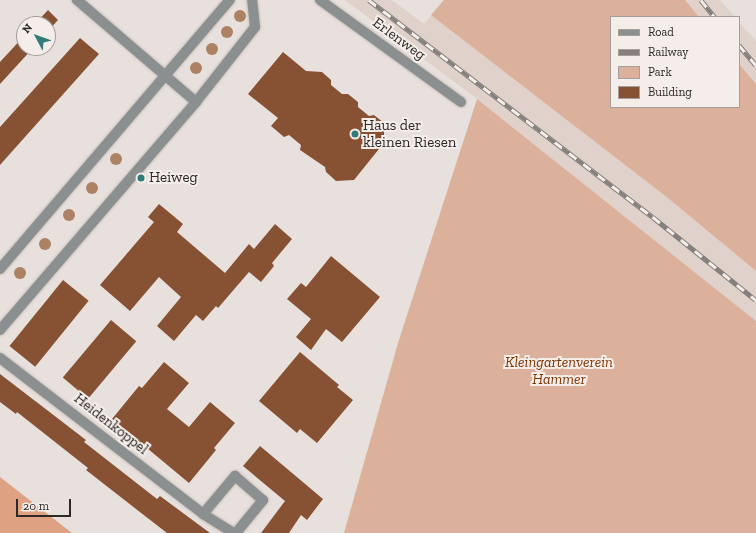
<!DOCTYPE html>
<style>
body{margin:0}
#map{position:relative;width:756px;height:533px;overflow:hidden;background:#e8e0dc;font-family:"Zilla Slab",serif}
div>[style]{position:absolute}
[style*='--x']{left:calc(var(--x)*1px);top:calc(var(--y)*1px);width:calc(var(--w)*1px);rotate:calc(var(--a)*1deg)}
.built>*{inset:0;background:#e0d2ca}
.green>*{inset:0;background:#dcb19b}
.forest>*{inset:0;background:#dea282}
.building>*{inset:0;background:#875234;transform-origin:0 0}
.roads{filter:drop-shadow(0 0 1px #c2bbb8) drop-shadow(0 0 1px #c2bbb8)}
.minor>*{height:10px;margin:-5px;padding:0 5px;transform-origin:5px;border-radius:5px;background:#8b8f8f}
.rail>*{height:4.5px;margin-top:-2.25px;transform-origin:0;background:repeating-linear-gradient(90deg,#f5ede9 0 9px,#85807d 0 18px);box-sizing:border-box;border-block:1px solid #85807d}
.trees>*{width:12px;height:12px;margin:-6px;border-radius:50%;background:#ad8163}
.dots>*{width:11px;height:11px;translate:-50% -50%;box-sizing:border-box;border:2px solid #f5ede9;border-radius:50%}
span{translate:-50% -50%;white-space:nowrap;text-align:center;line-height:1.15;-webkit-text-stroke:4px #f5ede9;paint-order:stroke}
.street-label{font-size:15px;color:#2c2928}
.poi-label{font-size:15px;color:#2c2928}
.left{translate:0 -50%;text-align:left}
.park-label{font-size:15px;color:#7c3400;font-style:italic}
.legend{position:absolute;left:610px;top:16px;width:130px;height:92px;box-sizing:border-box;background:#f5ede9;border:1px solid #a59f9c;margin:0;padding:5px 7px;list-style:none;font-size:12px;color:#2c2928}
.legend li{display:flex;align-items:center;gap:8px;height:20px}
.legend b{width:20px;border:1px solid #a59f9c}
.north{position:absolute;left:16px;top:16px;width:40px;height:40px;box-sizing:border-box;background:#f5ede9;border:1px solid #a59f9c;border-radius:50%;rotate:311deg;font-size:11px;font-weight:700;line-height:16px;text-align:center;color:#2c2928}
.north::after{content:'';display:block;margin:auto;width:14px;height:18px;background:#327b7b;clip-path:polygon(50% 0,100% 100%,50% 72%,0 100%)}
.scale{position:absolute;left:16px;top:499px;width:55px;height:18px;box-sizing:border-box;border:2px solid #2c2928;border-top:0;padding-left:5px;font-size:12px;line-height:14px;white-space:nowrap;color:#2c2928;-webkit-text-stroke:3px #f5ede9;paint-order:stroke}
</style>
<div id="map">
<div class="built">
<div style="clip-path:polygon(345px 0,392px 0,424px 24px,444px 0,720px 0,735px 17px,611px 17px,611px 107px,739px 107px,739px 22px,756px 41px,756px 321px,477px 99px)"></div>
</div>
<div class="green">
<div style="clip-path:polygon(444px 0,685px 0,699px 17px,611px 17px,611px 107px,739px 107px,739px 64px,756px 84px,756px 271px,668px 198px,431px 15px)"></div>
<div style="clip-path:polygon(477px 99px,756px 321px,756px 533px,344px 533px,398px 343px)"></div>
</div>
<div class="forest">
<div style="clip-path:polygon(0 477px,72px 533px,0 533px)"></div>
</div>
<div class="building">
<div style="clip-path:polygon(48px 10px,58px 20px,48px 31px,48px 24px,35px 24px)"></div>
<div style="clip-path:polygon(24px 36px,24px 48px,33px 48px,0 84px,0 62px)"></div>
<div style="clip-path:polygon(80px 38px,99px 54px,0 165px,0 127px)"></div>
<div style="clip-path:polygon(283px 52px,306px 71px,322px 72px,331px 80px,331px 85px,342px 94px,348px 94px,358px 102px,358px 107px,369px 116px,374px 115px,384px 123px,384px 137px,387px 139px,354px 180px,336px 181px,326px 172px,325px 167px,300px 150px,301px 145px,289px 135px,284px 137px,271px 126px,278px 118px,248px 94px)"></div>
<div style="clip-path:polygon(159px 204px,183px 224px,177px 232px,225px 273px,249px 244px,254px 249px,275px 224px,292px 239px,272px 263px,274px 266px,261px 282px,249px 272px,218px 308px,216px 306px,203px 321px,196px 315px,174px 341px,157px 326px,181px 297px,159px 277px,130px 311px,100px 285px,154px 222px,148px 217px)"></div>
<div style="clip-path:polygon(331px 256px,380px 297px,342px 342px,326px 329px,311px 350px,296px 337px,311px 319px,287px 299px,301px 283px,306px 287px)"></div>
<div style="left:63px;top:280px;width:33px;height:85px;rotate:39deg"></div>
<div style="left:111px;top:320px;width:33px;height:75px;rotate:40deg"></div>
<div style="clip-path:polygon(300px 352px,339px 385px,337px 387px,353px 400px,317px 443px,300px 429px,297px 433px,259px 401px)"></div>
<div style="clip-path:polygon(164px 362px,189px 383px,167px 409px,189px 427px,210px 402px,235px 423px,214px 448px,216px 450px,189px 483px,112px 419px,139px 386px,142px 388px)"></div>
<div style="clip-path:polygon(0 374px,86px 440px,84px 442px,157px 499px,160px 496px,210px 533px,167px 533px,145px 516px,86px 470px,88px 468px,17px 412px,16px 414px,0 402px)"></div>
<div style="clip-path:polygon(260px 446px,323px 499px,307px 520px,301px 515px,289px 533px,261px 533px,285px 501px,243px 466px)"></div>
</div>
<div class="roads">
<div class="minor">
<div style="--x:320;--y:0;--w:174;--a:35.9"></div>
<div style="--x:196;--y:102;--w:95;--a:-51.8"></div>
<div style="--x:255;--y:27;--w:27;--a:-96"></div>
<div style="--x:0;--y:269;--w:354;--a:-49.5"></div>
<div style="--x:0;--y:330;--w:301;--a:-49.3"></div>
<div style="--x:196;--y:102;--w:157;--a:-139.4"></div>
<div style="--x:0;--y:358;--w:256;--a:37.5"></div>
<div style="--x:203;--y:514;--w:36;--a:32"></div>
<div style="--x:203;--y:514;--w:50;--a:-49.9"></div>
<div style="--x:235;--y:476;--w:37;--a:41"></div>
<div style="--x:263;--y:500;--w:43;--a:129.3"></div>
</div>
</div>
<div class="rail">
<div style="--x:369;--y:0;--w:357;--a:37.4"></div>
<div style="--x:653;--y:217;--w:132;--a:38.9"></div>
<div style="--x:701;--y:0;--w:22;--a:51"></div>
<div style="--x:739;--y:45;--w:26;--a:50"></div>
</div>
<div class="trees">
<div style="left:240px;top:16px"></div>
<div style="left:227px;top:32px"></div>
<div style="left:212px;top:49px"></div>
<div style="left:196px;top:68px"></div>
<div style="left:116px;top:159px"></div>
<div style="left:92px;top:188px"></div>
<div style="left:69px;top:215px"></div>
<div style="left:45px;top:244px"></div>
<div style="left:20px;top:273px"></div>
</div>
<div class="dots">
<div style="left:355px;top:134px;background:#327b7b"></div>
<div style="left:141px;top:178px;background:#327b7b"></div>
</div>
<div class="street-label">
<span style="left:399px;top:39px;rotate:36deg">Erlenweg</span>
<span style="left:111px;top:424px;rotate:38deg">Heidenkoppel</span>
</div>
<div class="poi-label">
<span class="left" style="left:363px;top:134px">Haus der<br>kleinen Riesen</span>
<span class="left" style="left:149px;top:178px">Heiweg</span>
</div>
<div class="park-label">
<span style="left:559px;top:371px">Kleingartenverein<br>Hammer</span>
</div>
<ul class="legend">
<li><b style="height:5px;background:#8b8f8f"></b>Road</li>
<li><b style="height:5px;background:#85807d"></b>Railway</li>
<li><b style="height:11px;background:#dcb19b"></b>Park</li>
<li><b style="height:11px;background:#875234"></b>Building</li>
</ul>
<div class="north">N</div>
<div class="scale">20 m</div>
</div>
